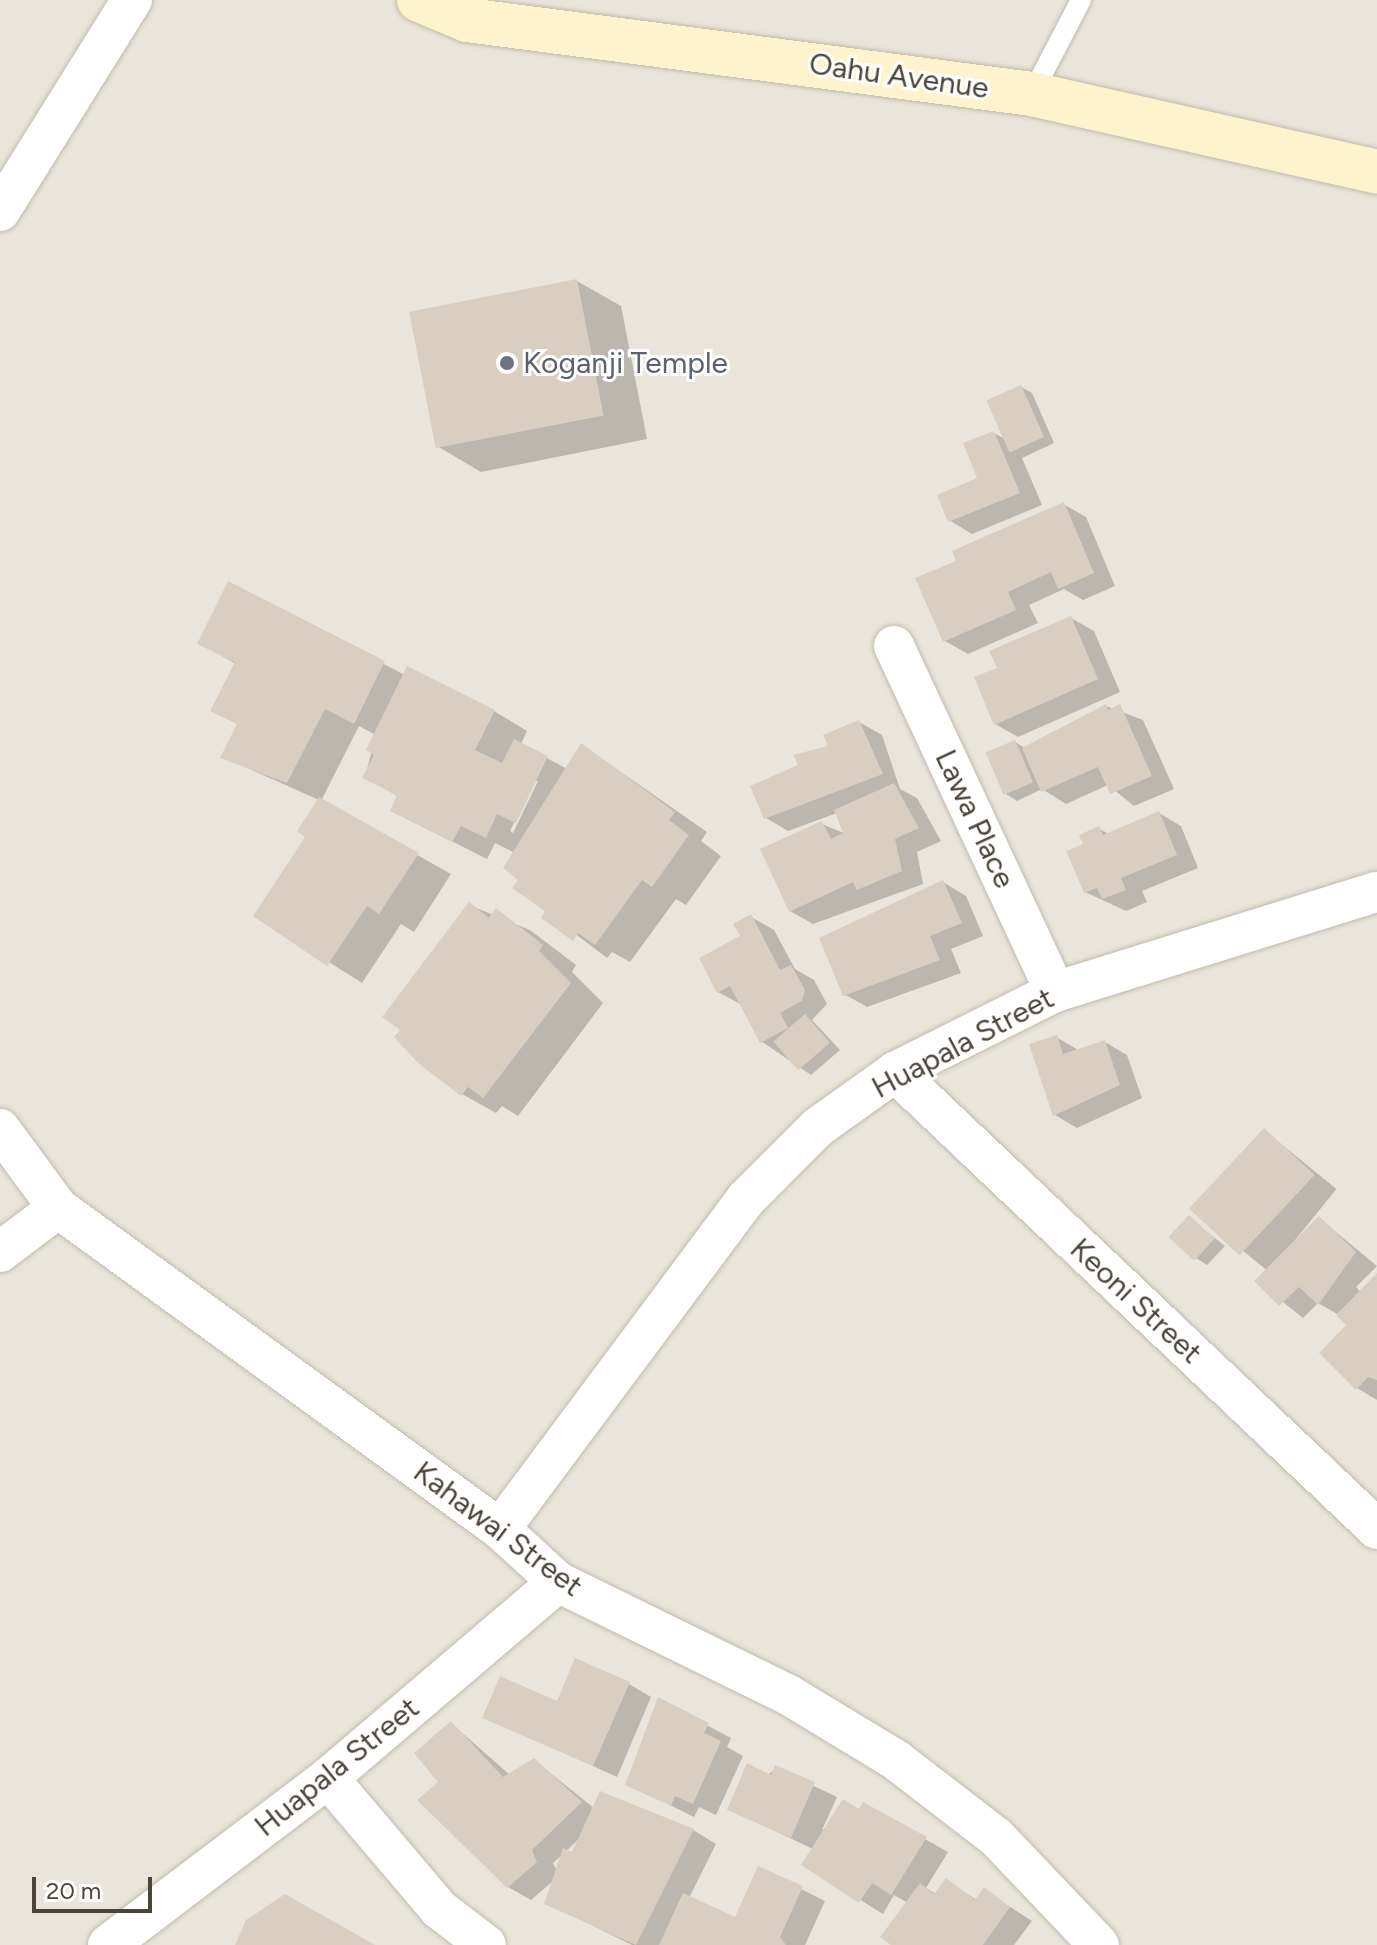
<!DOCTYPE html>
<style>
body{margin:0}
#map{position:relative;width:1377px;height:1945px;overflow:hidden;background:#f6f3ec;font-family:Figtree,sans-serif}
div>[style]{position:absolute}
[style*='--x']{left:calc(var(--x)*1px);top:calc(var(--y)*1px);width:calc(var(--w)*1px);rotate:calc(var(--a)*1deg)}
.residential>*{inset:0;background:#eae5da;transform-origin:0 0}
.shadow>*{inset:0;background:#0003;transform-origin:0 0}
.building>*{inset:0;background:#d8cfc1;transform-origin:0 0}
.roads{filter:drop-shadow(0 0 2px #c2bbae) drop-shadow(0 0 2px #c2bbae)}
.lane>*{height:20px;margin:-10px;padding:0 10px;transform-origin:10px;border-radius:10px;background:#fff}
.street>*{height:40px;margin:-20px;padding:0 20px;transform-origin:20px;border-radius:20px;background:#fff}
.secondary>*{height:44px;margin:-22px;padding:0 22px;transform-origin:22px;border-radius:22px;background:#fff3cd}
.dots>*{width:22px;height:22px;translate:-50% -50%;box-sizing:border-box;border:4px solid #fff;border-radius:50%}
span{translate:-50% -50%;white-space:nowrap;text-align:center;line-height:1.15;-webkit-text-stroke:6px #fff;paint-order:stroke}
.street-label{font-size:30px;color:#4b4439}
.worship-label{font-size:30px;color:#5b616d}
.left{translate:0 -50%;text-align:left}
.scale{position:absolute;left:32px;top:1877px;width:120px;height:36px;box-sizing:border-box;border:4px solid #4b4439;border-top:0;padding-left:10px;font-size:24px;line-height:28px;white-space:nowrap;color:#4b4439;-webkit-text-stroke:6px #fff;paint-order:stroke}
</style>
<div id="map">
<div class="residential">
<div style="left:0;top:0;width:1377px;height:1945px"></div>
</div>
<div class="shadow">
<div style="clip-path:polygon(577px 281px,621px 306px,647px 439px,481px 472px,437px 446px)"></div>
<div style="clip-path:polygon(1021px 387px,1032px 393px,1054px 443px,1022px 458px,1042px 505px,972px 534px,949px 520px,980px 479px,994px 433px,1005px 439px)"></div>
<div style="clip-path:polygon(1063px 504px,1086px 517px,1115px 586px,1083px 600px,1064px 589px,1029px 605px,1038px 623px,968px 654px,945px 641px,958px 562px)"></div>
<div style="clip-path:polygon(evenodd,229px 584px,405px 675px,494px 711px,527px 731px,521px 744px,567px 769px,582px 745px,707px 832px,701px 841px,721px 856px,686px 905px,676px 899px,630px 962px,612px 952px,607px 958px,515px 888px,521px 880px,515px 853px,495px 843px,487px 859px,392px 811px,399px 797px,365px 777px,376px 735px,359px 726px,321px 801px,451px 874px,414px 932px,401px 924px,362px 983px,256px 916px,308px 837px,319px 800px,223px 757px,239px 725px,213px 710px,236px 664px,200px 643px,229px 584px,534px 781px,538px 781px,513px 833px,510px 831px,534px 781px)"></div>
<div style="clip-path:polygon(1071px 618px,1094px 631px,1120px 692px,1018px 737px,995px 724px,999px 669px)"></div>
<div style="clip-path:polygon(1106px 706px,1143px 720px,1174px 789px,1134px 806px,1108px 785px,1066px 804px,1042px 789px,1017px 801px,1006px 794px,1015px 742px,1025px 748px)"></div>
<div style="clip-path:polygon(859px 722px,882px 735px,900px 789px,917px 798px,941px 841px,917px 852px,923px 884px,813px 924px,790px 911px,822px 824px,846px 834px,837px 813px,788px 831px,766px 818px,801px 766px)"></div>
<div style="clip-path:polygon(1159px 813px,1181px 826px,1198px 868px,1142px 891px,1147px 902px,1126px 911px,1085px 892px,1085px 845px,1099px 829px,1109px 834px)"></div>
<div style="clip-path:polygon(943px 882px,966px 896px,983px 936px,951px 949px,961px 973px,867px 1007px,844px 994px)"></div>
<div style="clip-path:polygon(469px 905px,530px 930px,576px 965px,572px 972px,603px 1003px,518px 1116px,502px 1106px,496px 1113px,462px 1094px)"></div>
<div style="clip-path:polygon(751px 917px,774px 930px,795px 969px,814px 980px,827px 1004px,812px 1020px,840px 1050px,811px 1075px,761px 1041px,742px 1005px,718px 992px)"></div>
<div style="clip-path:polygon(1056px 1037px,1080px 1051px,1105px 1042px,1127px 1055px,1142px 1098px,1077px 1128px,1055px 1115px)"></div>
<div style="left:1265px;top:1131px;width:92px;height:107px;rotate:39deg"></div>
<div style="clip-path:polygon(1189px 1218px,1225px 1246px,1207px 1265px,1196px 1258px)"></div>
<div style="clip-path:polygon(1319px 1218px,1377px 1266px,1356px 1287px,1361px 1292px,1377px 1276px,1377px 1400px,1357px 1388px,1348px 1325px,1339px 1315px,1318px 1303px,1303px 1318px,1257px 1281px)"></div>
<div style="clip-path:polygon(629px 1684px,651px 1697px,617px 1777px,485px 1717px)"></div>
<div style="clip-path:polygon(659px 1700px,731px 1738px,727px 1747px,743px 1756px,716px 1815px,699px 1807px,694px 1817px,627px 1784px)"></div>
<div style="clip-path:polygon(evenodd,452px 1724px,510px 1775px,534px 1760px,594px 1808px,693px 1830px,716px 1844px,689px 1898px,736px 1919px,759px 1868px,825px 1901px,805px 1945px,632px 1945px,547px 1903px,554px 1880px,531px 1900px,508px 1887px,441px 1782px,452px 1724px,581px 1837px,573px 1855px,566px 1851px,581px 1837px,452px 1724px,563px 1854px,557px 1871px,553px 1863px,563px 1854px)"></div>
<div style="clip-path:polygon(776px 1768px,837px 1797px,822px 1830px,864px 1805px,948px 1852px,926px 1888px,936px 1894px,946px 1881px,977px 1900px,984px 1890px,1032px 1921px,1014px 1945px,894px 1945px,908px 1903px,894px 1895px,883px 1914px,804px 1865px,813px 1849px,729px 1809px)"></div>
</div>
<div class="building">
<div style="left:577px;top:279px;width:139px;height:171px;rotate:79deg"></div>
<div style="left:1021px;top:385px;width:57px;height:38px;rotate:66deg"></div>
<div style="clip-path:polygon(994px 431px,1020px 493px,948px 522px,937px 495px,977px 478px,963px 443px)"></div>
<div style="clip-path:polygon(1064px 502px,1094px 573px,1058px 589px,1051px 572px,1008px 592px,1016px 610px,943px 642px,915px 578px,956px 561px,952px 551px)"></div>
<div style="clip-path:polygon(228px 581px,385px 661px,354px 724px,325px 709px,287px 783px,220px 758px,237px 724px,210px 711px,235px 662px,197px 644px)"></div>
<div style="clip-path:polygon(1071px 616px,1098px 679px,994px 725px,974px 677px,997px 668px,989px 651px)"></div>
<div style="clip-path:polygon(407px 666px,495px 710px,475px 750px,502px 763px,514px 739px,548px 756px,516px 823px,497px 814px,486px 838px,461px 826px,452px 842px,390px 811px,397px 795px,362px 778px,374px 755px,366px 750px)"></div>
<div style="clip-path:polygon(1106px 704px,1108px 710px,1120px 704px,1152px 776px,1110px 794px,1098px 767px,1041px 792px,1022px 748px)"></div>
<div style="clip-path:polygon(859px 720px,883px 774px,764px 819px,750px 786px,798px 765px,793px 755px,828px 746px,823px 735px)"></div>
<div style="left:1015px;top:740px;width:46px;height:32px;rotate:67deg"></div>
<div style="clip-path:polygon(581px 743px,675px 812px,669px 820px,689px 835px,652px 887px,642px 880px,595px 945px,578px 933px,573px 941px,541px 918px,545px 911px,512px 888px,518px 880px,503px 868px)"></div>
<div style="clip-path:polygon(894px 783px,919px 828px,895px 839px,902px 871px,857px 890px,853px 882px,789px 912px,760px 849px,822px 821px,831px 839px,843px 833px,834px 810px)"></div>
<div style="clip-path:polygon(319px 797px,419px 853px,379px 914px,367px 906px,327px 966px,253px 916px,305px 837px,297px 831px)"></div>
<div style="clip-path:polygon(1159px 811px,1177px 855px,1121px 878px,1126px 890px,1102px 899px,1097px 888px,1084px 893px,1066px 851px,1083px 844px,1079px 835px,1099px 826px,1103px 835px)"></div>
<div style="clip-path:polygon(943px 880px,962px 923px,930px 936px,940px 960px,843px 996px,819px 938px)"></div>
<div style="clip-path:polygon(469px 902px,489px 918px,496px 908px,543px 945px,539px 951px,571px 983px,483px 1098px,468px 1087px,461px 1096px,418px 1063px,394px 1037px,400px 1030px,382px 1017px)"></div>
<div style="clip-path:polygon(751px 914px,780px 970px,791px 965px,805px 990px,802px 1001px,780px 1013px,788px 1028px,760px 1043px,730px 986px,717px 993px,699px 958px,740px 936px,733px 924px)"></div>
<div style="left:805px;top:1014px;width:38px;height:42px;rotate:49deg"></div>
<div style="clip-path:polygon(1057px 1035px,1063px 1054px,1105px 1040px,1120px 1085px,1053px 1116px,1029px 1044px)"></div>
<div style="left:1264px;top:1128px;width:69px;height:110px;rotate:43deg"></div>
<div style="left:1189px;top:1215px;width:35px;height:30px;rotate:43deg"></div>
<div style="clip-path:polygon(1319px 1216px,1356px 1252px,1318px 1305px,1299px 1287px,1279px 1306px,1254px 1281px)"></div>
<div style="clip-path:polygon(1377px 1273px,1377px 1380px,1368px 1377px,1356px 1390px,1319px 1353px,1346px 1325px,1336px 1315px)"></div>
<div style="clip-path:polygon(575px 1658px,630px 1682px,593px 1766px,482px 1718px,500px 1676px,557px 1701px)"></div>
<div style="clip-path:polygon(658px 1697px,709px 1723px,704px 1733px,721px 1741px,693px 1804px,675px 1796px,671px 1806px,625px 1785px)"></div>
<div style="clip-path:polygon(451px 1721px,503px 1777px,534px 1758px,582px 1802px,532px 1850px,537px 1862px,507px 1888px,417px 1800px,438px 1782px,414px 1753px)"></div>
<div style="clip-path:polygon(747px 1763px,771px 1775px,775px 1765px,815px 1782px,791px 1838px,727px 1810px)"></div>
<div style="clip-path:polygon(600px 1791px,694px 1829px,636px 1945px,544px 1904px,563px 1848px,572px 1852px)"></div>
<div style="clip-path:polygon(843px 1799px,859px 1809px,863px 1802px,927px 1837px,891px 1895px,872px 1883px,859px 1903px,801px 1865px)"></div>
<div style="clip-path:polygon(758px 1866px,803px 1886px,780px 1937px,786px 1945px,659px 1945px,683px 1893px,735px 1917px)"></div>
<div style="clip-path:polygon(946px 1878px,975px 1900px,984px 1887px,1010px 1907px,983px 1945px,891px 1945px,880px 1937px,920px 1883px,934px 1894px)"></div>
<div style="clip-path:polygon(285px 1894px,375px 1945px,235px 1945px,246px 1920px)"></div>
</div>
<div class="roads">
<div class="lane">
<div style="--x:1032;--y:94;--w:106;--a:-62.5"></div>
</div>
<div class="street">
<div style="--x:0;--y:211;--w:249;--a:-58"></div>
<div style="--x:894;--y:646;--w:382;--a:65"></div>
<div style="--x:895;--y:1072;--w:664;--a:43.47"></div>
<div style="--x:0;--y:1129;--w:98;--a:53.7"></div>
<div style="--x:58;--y:1208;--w:546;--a:35.99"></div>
<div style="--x:500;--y:1529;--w:79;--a:42.4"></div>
<div style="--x:558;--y:1582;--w:255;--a:26.1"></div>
<div style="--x:787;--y:1694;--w:127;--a:31.2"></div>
<div style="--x:896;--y:1760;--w:126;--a:37.6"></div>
<div style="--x:996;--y:1837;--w:149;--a:46.4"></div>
<div style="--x:0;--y:1252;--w:73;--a:-37.2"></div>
<div style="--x:500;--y:1529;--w:412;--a:-53.3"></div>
<div style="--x:746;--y:1199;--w:102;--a:-45"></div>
<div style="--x:818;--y:1127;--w:95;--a:-35.5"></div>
<div style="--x:895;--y:1072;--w:179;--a:-26.6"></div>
<div style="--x:1055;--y:992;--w:337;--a:-17.3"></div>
<div style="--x:328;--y:1778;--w:172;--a:49.7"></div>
<div style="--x:439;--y:1909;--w:59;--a:37.5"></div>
<div style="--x:108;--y:1945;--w:276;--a:-37.2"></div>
<div style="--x:328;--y:1778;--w:302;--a:-40.4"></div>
</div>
<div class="secondary">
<div style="--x:419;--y:0;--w:52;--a:22.6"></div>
<div style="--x:467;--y:20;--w:570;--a:7.46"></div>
<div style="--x:1032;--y:94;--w:354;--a:12.7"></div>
</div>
</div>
<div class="dots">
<div style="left:507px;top:363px;background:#6b7280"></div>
</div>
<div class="street-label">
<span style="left:899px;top:76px;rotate:8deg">Oahu Avenue</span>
<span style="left:975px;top:819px;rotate:65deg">Lawa Place</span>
<span style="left:963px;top:1043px;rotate:-28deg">Huapala Street</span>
<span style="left:1136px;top:1301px;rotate:43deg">Keoni Street</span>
<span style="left:498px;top:1529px;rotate:37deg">Kahawai Street</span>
<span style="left:337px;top:1767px;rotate:-39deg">Huapala Street</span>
</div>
<div class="worship-label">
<span class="left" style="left:523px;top:363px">Koganji Temple</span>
</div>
<div class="scale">20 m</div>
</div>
